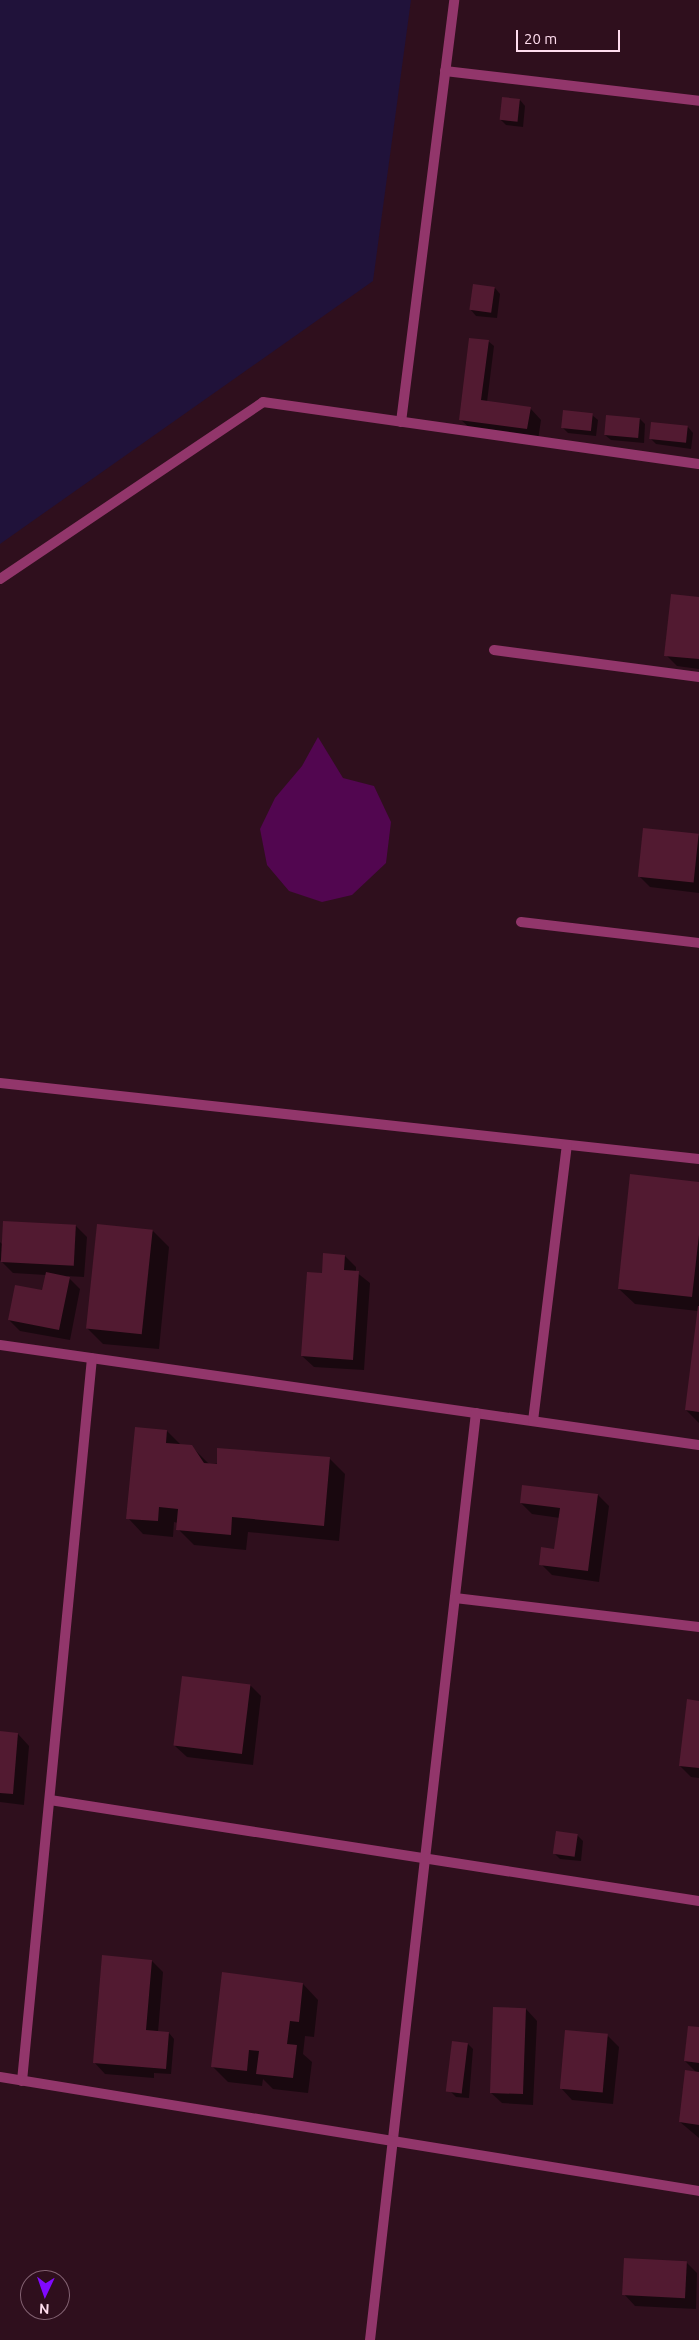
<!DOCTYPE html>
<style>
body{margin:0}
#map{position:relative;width:699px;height:2340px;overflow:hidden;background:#2f0f1d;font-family:Ubuntu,sans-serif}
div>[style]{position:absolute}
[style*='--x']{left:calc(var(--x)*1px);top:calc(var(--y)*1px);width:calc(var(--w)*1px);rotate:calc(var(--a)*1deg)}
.green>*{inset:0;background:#20123a}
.water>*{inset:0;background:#520650}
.shadow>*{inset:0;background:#0007}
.building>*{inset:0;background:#521a31;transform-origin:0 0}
.minor>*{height:10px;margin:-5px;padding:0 5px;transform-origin:5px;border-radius:5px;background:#92366b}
.tertiary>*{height:10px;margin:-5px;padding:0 5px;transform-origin:5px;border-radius:5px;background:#92366b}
span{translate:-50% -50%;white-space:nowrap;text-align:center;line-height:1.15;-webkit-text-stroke:4.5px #2f0f1d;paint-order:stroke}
.north{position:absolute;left:20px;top:2270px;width:50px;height:50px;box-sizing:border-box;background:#2f0f1d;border:1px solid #826171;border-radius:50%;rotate:183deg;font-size:14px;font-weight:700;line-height:20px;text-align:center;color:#fde}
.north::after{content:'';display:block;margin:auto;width:18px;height:22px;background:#8009ff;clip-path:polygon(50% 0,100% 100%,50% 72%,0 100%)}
.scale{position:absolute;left:516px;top:30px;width:104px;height:22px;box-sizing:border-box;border:2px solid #fde;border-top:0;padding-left:6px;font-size:15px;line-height:18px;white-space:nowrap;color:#fde;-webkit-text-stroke:4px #2f0f1d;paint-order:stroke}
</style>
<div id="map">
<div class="green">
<div style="clip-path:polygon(0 0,411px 0,373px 281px,0 544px)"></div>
</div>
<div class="water">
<div style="clip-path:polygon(318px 737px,343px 778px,374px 786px,391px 822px,386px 863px,352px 895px,322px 902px,289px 891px,267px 865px,260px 829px,275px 798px,302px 766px)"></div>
</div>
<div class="shadow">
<div style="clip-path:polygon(520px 100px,525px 106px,523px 127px,506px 125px,500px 119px)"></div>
<div style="clip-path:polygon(495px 288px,500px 294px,497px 318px,476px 316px,471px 310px)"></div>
<div style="clip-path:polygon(488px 341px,494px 346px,487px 402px,530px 408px,541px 420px,538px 440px,472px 430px,460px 419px)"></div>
<div style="clip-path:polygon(592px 415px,598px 420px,596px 436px,568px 433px,562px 427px)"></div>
<div style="clip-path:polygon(640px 419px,645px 424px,644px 443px,611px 440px,605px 435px)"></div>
<div style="clip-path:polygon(688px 427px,693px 433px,691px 449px,656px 444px,650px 438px)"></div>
<div style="clip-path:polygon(699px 598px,699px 669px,677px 666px,666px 655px)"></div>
<div style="clip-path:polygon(699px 835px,699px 893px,650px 887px,639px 876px)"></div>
<div style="clip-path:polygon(699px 1183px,699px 1423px,686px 1410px,698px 1311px,635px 1304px,619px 1289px)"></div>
<div style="clip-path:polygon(76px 1226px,87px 1237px,84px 1277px,67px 1276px,80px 1289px,70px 1340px,20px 1331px,9px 1320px,43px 1292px,46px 1275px,13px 1273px,0 1260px,0 1263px,0 1242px,3px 1245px)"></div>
<div style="clip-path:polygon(153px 1231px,169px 1247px,159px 1349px,103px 1344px,87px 1328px)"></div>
<div style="clip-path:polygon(345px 1256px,356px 1267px,356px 1272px,370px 1283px,364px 1370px,314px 1367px,302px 1356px,323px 1274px)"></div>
<div style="clip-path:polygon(167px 1431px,182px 1446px,192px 1447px,209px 1464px,329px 1458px,345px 1474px,339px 1541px,248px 1532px,246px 1550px,194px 1545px,178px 1529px,178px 1523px,174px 1522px,173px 1537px,143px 1534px,128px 1518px)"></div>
<div style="clip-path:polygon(598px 1495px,609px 1506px,599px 1582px,552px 1575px,541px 1564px,555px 1550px,560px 1518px,532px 1514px,521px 1503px)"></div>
<div style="clip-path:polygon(250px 1685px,261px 1696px,253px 1765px,187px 1757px,175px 1746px)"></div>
<div style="clip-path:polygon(699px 1702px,699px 1778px,691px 1777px,680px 1766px)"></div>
<div style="clip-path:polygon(0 1733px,18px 1734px,29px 1746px,24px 1805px,0 1802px)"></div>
<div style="clip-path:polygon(577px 1835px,583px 1841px,581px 1861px,560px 1859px,555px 1854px)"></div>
<div style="clip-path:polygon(152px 1961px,163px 1972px,158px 2032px,169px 2033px,174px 2039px,171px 2074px,154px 2073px,154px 2078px,105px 2074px,94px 2062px)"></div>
<div style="clip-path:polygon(303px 1984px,318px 2000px,314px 2037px,305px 2036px,303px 2054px,312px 2062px,308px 2093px,273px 2089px,263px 2079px,262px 2086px,228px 2082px,212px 2066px)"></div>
<div style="clip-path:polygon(526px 2009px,537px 2021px,533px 2105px,502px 2103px,490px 2092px)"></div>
<div style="clip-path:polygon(699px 2028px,699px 2138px,680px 2122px,697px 2073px,685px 2061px)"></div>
<div style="clip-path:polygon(608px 2036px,619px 2047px,613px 2104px,572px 2100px,561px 2088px)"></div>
<div style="clip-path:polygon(468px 2044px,473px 2049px,469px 2098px,456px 2097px,450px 2091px)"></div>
<div style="clip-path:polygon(686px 2262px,697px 2273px,696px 2309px,635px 2306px,624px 2294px)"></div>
</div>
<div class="building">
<div style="left:502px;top:97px;width:18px;height:23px;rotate:6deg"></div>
<div style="left:473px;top:284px;width:22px;height:26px;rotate:8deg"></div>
<div style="clip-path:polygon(469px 338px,489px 340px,481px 400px,531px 407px,527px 429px,459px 420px)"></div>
<div style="left:563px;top:410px;width:30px;height:18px;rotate:6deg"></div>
<div style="left:606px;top:415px;width:34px;height:20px;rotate:5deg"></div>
<div style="left:651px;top:422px;width:37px;height:17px;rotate:6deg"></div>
<div style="clip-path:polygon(671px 594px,699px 597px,699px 659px,664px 656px)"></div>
<div style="left:643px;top:828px;width:56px;height:49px;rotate:6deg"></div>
<div style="clip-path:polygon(630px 1174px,699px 1182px,699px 1235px,692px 1297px,618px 1289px)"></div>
<div style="left:3px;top:1221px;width:73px;height:41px;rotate:3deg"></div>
<div style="left:97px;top:1224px;width:56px;height:105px;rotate:6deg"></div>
<div style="clip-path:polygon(323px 1253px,345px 1255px,344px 1270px,359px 1271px,353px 1360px,301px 1356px,307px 1272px,322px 1273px)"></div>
<div style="clip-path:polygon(46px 1272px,70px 1277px,59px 1330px,8px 1320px,15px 1285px,42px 1290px)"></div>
<div style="clip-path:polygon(698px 1306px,699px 1306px,699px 1412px,685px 1410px)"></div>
<div style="clip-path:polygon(135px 1427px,167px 1430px,166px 1443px,192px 1445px,204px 1463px,217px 1464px,217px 1448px,330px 1457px,324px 1526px,232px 1517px,231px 1535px,176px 1530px,178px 1509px,159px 1507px,158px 1521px,126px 1519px)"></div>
<div style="clip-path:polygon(522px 1485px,598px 1494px,588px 1571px,539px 1565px,541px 1547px,554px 1549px,560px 1508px,520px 1503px)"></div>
<div style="left:182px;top:1676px;width:69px;height:70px;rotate:7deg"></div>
<div style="clip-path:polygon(687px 1699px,699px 1701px,699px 1768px,679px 1766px)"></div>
<div style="clip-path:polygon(0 1731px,18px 1733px,13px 1794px,0 1793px)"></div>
<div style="left:556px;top:1831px;width:22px;height:23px;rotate:8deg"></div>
<div style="clip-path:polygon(102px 1955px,152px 1960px,146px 2030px,169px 2032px,166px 2069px,93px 2063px)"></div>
<div style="clip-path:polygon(222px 1972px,303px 1983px,299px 2022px,290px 2021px,287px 2044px,297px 2045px,293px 2078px,256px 2074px,259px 2051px,249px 2050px,247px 2071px,211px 2067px)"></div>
<div style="left:493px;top:2007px;width:33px;height:86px;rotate:2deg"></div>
<div style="clip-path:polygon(688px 2026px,699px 2027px,699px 2063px,684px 2061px)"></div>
<div style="left:565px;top:2030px;width:43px;height:59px;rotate:5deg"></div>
<div style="left:452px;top:2041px;width:16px;height:51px;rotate:7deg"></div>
<div style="clip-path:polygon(685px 2070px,699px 2072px,699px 2125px,679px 2122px)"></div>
<div style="left:624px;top:2258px;width:63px;height:37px;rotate:3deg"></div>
</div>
<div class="minor">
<div style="--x:445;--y:71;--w:256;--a:6.7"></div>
<div style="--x:401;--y:422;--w:425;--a:-82.8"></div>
<div style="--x:0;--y:579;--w:317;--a:-33.9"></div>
<div style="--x:263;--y:402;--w:440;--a:8.1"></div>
<div style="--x:494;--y:650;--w:207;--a:7.5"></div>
<div style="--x:521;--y:922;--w:179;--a:6.7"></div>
<div style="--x:0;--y:1083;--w:703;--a:6.21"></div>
<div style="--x:0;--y:1345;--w:706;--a:8.14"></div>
<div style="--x:533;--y:1421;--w:278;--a:-83"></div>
<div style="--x:455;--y:1598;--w:246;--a:6.8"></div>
<div style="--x:50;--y:1800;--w:657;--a:8.85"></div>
<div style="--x:22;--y:2081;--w:726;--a:-84.47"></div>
<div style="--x:370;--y:2340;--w:933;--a:-83.48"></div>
</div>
<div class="tertiary">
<div style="--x:0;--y:2077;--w:708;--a:9.26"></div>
</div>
<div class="north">N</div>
<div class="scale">20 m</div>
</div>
